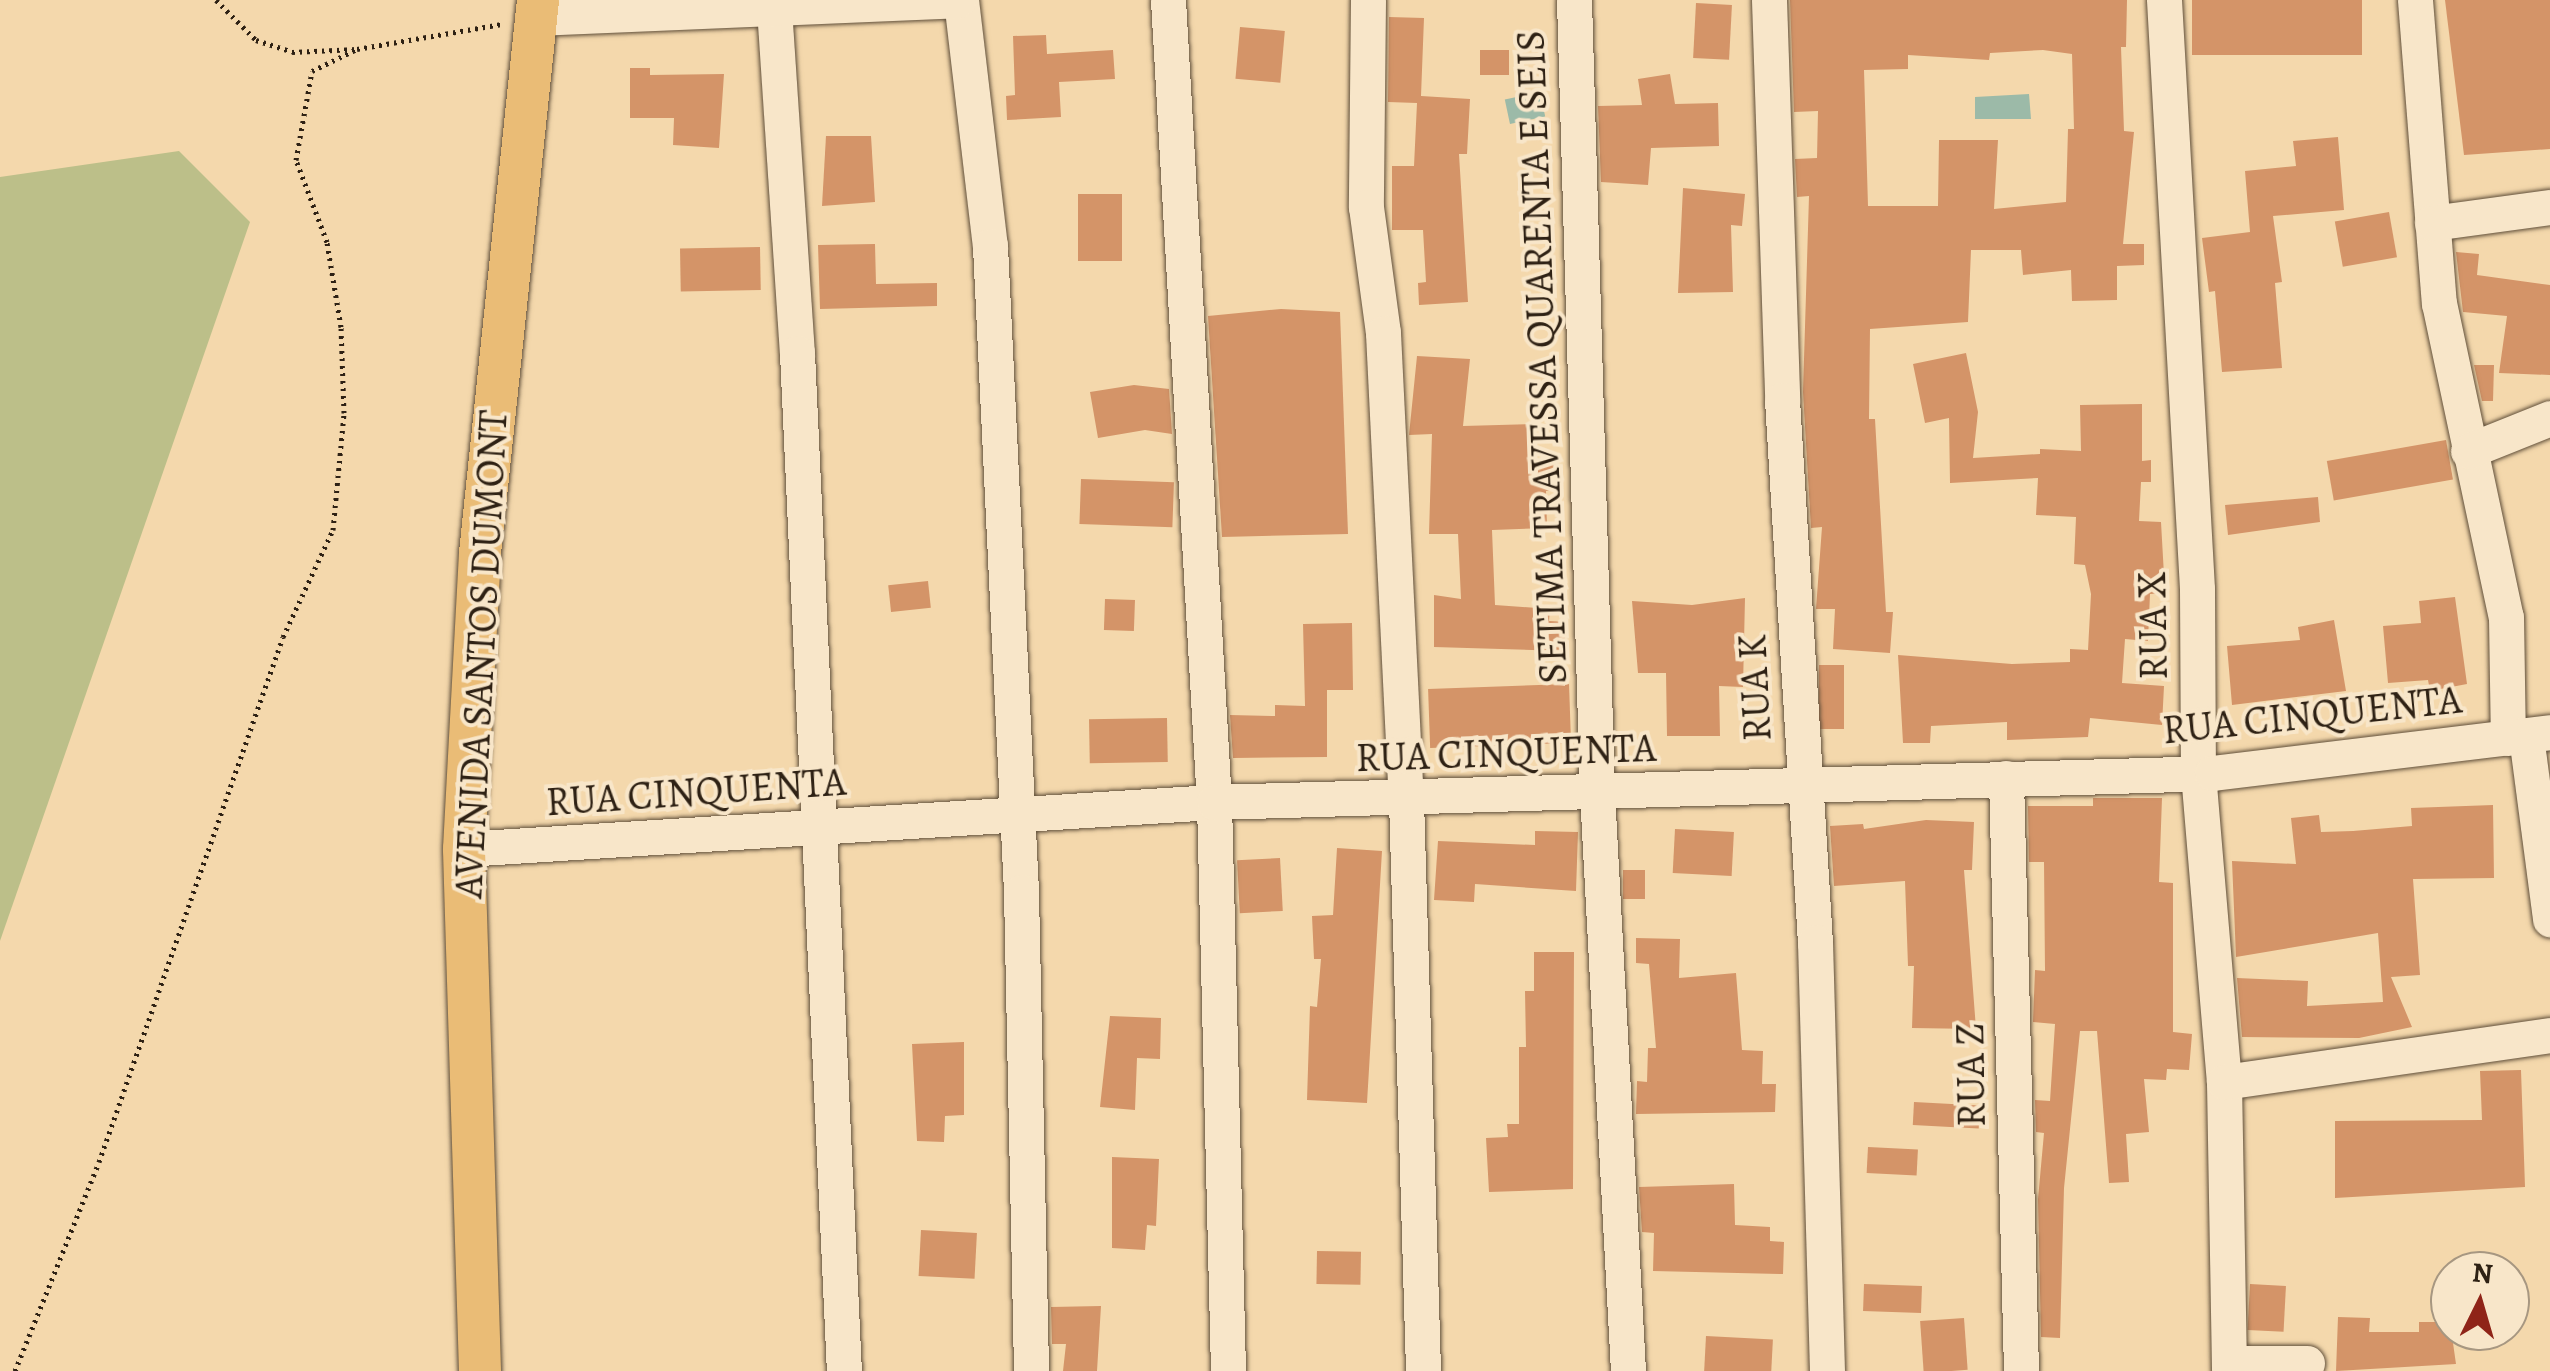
<!DOCTYPE html>
<style>
body{margin:0}
#map{position:relative;width:2550px;height:1371px;overflow:hidden;background:#f4d8ac;font-family:Alegreya,serif}
div>[style]{position:absolute}
[style*='--x']{left:calc(var(--x)*1px);top:calc(var(--y)*1px);width:calc(var(--w)*1px);rotate:calc(var(--a)*1deg)}
.green>*{inset:0;background:#bcbf89}
.water>*{inset:0;background:#9cbaa8;transform-origin:0 0}
.building>*{inset:0;background:#d49468;transform-origin:0 0}
.path>*{height:5px;margin-top:-2.5px;transform-origin:0;background:repeating-linear-gradient(90deg,#2e2114 0 2.5px,transparent 0 7.5px)}
.roads{filter:drop-shadow(0 0 2px #604f3a) drop-shadow(0 0 2px #604f3a)}
.minor>*{height:35px;margin:-17.5px;padding:0 17.5px;transform-origin:17.5px;border-radius:17.5px;background:#f8e6c9}
.major>*{height:42px;margin:-21px;padding:0 21px;transform-origin:21px;border-radius:21px;background:#eabc76}
span{translate:-50% -50%;white-space:nowrap;text-align:center;line-height:1.15;-webkit-text-stroke:8px #f8e6c9;paint-order:stroke}
.street-label{font-size:40px;color:#2e2114}
.north{position:absolute;left:2430px;top:1251px;width:100px;height:100px;box-sizing:border-box;background:#f8e6c9;border:2px solid #a79781;border-radius:50%;rotate:5deg;font-size:28px;font-weight:700;line-height:40px;text-align:center;color:#2e2114}
.north::after{content:'';display:block;margin:auto;width:35px;height:45px;background:#8f2418;clip-path:polygon(50% 0,100% 100%,50% 72%,0 100%)}
</style>
<div id="map">
<div class="green">
<div style="clip-path:polygon(179px 151px,250px 222px,0 941px,0 177px)"></div>
</div>
<div class="water">
<div style="left:1540px;top:92px;width:25px;height:36px;rotate:78deg"></div>
<div style="clip-path:polygon(2029px 94px,2031px 119px,1975px 119px,1975px 97px)"></div>
</div>
<div class="building">
<div style="clip-path:polygon(evenodd,1790px 0,2127px 0,2126px 47px,2121px 47px,2124px 131px,2134px 132px,2123px 244px,2144px 244px,2144px 265px,2117px 266px,2117px 300px,2072px 301px,2071px 270px,2023px 275px,2021px 250px,1971px 250px,1968px 322px,1870px 329px,1869px 419px,1875px 419px,1886px 612px,1893px 612px,1890px 653px,1833px 649px,1835px 609px,1816px 609px,1822px 527px,1811px 528px,1803px 392px,1809px 196px,1797px 197px,1795px 159px,1817px 158px,1818px 111px,1794px 112px,1790px 0,2043px 50px,2072px 54px,2074px 129px,2068px 129px,2066px 202px,1994px 209px,1998px 140px,1939px 140px,1938px 206px,1868px 206px,1864px 70px,1908px 69px,1908px 55px,1989px 60px,1990px 53px,2043px 50px)"></div>
<div style="left:2192px;top:0;width:170px;height:55px"></div>
<div style="clip-path:polygon(2445px 0,2550px 0,2550px 149px,2464px 155px)"></div>
<div style="left:1696px;top:3px;width:36px;height:55px;rotate:3deg"></div>
<div style="clip-path:polygon(1389px 17px,1424px 18px,1421px 96px,1470px 99px,1467px 154px,1459px 154px,1468px 302px,1419px 305px,1418px 283px,1426px 282px,1423px 230px,1392px 230px,1392px 166px,1414px 166px,1417px 103px,1388px 102px)"></div>
<div style="left:1240px;top:27px;width:45px;height:52px;rotate:5deg"></div>
<div style="clip-path:polygon(1046px 35px,1047px 54px,1113px 50px,1115px 79px,1059px 82px,1061px 117px,1007px 120px,1006px 96px,1015px 95px,1013px 36px)"></div>
<div style="left:1509px;top:50px;width:25px;height:29px;rotate:90deg"></div>
<div style="clip-path:polygon(630px 68px,650px 68px,650px 75px,724px 74px,719px 148px,673px 145px,674px 118px,630px 118px)"></div>
<div style="clip-path:polygon(1670px 74px,1675px 104px,1718px 103px,1719px 146px,1651px 148px,1648px 185px,1601px 182px,1598px 106px,1642px 105px,1638px 79px)"></div>
<div style="clip-path:polygon(826px 136px,871px 136px,875px 202px,822px 206px)"></div>
<div style="clip-path:polygon(2338px 137px,2344px 210px,2273px 216px,2282px 282px,2275px 283px,2282px 368px,2222px 372px,2215px 291px,2209px 292px,2202px 238px,2250px 232px,2245px 171px,2296px 166px,2293px 141px)"></div>
<div style="clip-path:polygon(1683px 188px,1745px 194px,1742px 226px,1731px 225px,1733px 292px,1678px 293px)"></div>
<div style="left:1078px;top:194px;width:44px;height:67px"></div>
<div style="left:2389px;top:212px;width:46px;height:55px;rotate:80deg"></div>
<div style="clip-path:polygon(875px 244px,876px 284px,937px 283px,937px 306px,820px 309px,818px 245px)"></div>
<div style="left:760px;top:247px;width:43px;height:80px;rotate:89deg"></div>
<div style="clip-path:polygon(2456px 252px,2479px 254px,2477px 275px,2550px 285px,2550px 375px,2499px 373px,2507px 316px,2463px 312px)"></div>
<div style="clip-path:polygon(1281px 309px,1340px 312px,1348px 534px,1222px 537px,1208px 316px)"></div>
<div style="clip-path:polygon(1966px 353px,1978px 412px,1973px 458px,2040px 454px,2040px 449px,2081px 451px,2080px 405px,2142px 404px,2142px 461px,2151px 460px,2151px 482px,2141px 482px,2139px 521px,2161px 522px,2165px 593px,2150px 594px,2148px 641px,2125px 639px,2122px 683px,2164px 686px,2162px 725px,2090px 718px,2088px 737px,2007px 740px,2007px 722px,1931px 726px,1930px 743px,1903px 743px,1898px 655px,2012px 664px,2070px 662px,2070px 649px,2088px 650px,2091px 594px,2085px 565px,2074px 564px,2076px 517px,2036px 515px,2038px 478px,1950px 483px,1949px 418px,1925px 423px,1913px 364px)"></div>
<div style="clip-path:polygon(1417px 356px,1470px 359px,1463px 426px,1534px 424px,1536px 464px,1558px 462px,1561px 490px,1546px 491px,1547px 528px,1492px 530px,1495px 605px,1550px 609px,1549px 621px,1566px 622px,1564px 651px,1434px 647px,1434px 595px,1461px 599px,1458px 534px,1429px 534px,1432px 434px,1409px 435px)"></div>
<div style="clip-path:polygon(2474px 365px,2494px 365px,2493px 401px,2482px 401px)"></div>
<div style="clip-path:polygon(1134px 385px,1169px 389px,1172px 434px,1145px 430px,1098px 438px,1090px 392px)"></div>
<div style="left:2446px;top:440px;width:40px;height:121px;rotate:80deg"></div>
<div style="left:1081px;top:479px;width:93px;height:45px;rotate:2deg"></div>
<div style="clip-path:polygon(2318px 497px,2320px 522px,2228px 535px,2225px 505px)"></div>
<div style="left:928px;top:581px;width:27px;height:40px;rotate:84deg"></div>
<div style="clip-path:polygon(2455px 597px,2467px 684px,2430px 691px,2428px 680px,2388px 683px,2383px 626px,2421px 623px,2419px 601px)"></div>
<div style="clip-path:polygon(1745px 598px,1743px 687px,1719px 686px,1720px 736px,1667px 736px,1666px 673px,1638px 673px,1632px 601px,1692px 605px)"></div>
<div style="left:1105px;top:599px;width:30px;height:31px;rotate:2deg"></div>
<div style="clip-path:polygon(2334px 620px,2346px 691px,2232px 705px,2227px 646px,2300px 640px,2298px 627px)"></div>
<div style="clip-path:polygon(1352px 623px,1353px 690px,1327px 690px,1327px 757px,1233px 758px,1230px 715px,1275px 716px,1275px 705px,1305px 706px,1303px 624px)"></div>
<div style="left:1819px;top:665px;width:25px;height:64px"></div>
<div style="left:1569px;top:684px;width:59px;height:141px;rotate:88deg"></div>
<div style="left:1167px;top:718px;width:44px;height:78px;rotate:89deg"></div>
<div style="clip-path:polygon(2093px 798px,2162px 798px,2159px 882px,2173px 883px,2173px 1032px,2192px 1034px,2189px 1070px,2167px 1069px,2166px 1080px,2144px 1079px,2149px 1132px,2126px 1134px,2129px 1182px,2109px 1183px,2097px 1031px,2080px 1031px,2064px 1188px,2060px 1338px,2041px 1337px,2038px 1199px,2044px 1133px,2036px 1132px,2035px 1100px,2050px 1101px,2055px 1024px,2033px 1022px,2035px 970px,2045px 971px,2044px 862px,2029px 862px,2028px 806px,2093px 806px)"></div>
<div style="clip-path:polygon(2493px 805px,2494px 878px,2413px 879px,2420px 975px,2391px 977px,2412px 1027px,2359px 1038px,2242px 1037px,2237px 978px,2308px 981px,2307px 1006px,2383px 1002px,2378px 933px,2236px 957px,2232px 861px,2296px 864px,2291px 818px,2319px 815px,2321px 832px,2353px 831px,2412px 826px,2411px 808px)"></div>
<div style="clip-path:polygon(1926px 820px,1974px 822px,1972px 870px,1964px 870px,1976px 1029px,1912px 1028px,1914px 966px,1908px 966px,1905px 881px,1834px 886px,1830px 826px,1863px 824px,1864px 829px)"></div>
<div style="left:1675px;top:829px;width:59px;height:44px;rotate:3deg"></div>
<div style="clip-path:polygon(1535px 831px,1578px 832px,1576px 891px,1475px 884px,1474px 902px,1434px 900px,1438px 841px,1535px 845px)"></div>
<div style="clip-path:polygon(1337px 848px,1382px 851px,1367px 1103px,1307px 1100px,1310px 1006px,1317px 1007px,1321px 959px,1314px 959px,1312px 916px,1333px 915px)"></div>
<div style="left:1280px;top:858px;width:53px;height:43px;rotate:87deg"></div>
<div style="left:1623px;top:870px;width:22px;height:29px"></div>
<div style="clip-path:polygon(1636px 938px,1680px 939px,1679px 978px,1736px 973px,1742px 1050px,1763px 1051px,1762px 1084px,1776px 1084px,1775px 1112px,1636px 1114px,1637px 1081px,1647px 1082px,1648px 1048px,1656px 1048px,1649px 964px,1636px 963px)"></div>
<div style="clip-path:polygon(1534px 952px,1574px 952px,1573px 1189px,1489px 1192px,1486px 1138px,1508px 1137px,1507px 1124px,1519px 1124px,1519px 1047px,1526px 1047px,1525px 991px,1534px 991px)"></div>
<div style="clip-path:polygon(1110px 1016px,1161px 1018px,1160px 1059px,1137px 1058px,1135px 1110px,1100px 1107px)"></div>
<div style="clip-path:polygon(964px 1042px,964px 1115px,945px 1116px,944px 1142px,917px 1141px,912px 1044px)"></div>
<div style="clip-path:polygon(2521px 1070px,2525px 1187px,2335px 1198px,2335px 1121px,2482px 1120px,2480px 1071px)"></div>
<div style="left:1914px;top:1102px;width:66px;height:23px;rotate:3deg"></div>
<div style="left:1868px;top:1147px;width:50px;height:26px;rotate:3deg"></div>
<div style="clip-path:polygon(1112px 1157px,1159px 1159px,1156px 1226px,1147px 1225px,1145px 1250px,1112px 1248px)"></div>
<div style="clip-path:polygon(1734px 1184px,1735px 1225px,1770px 1227px,1770px 1241px,1784px 1242px,1783px 1274px,1653px 1271px,1654px 1233px,1642px 1232px,1639px 1187px)"></div>
<div style="left:921px;top:1230px;width:56px;height:46px;rotate:3deg"></div>
<div style="left:1317px;top:1251px;width:44px;height:33px;rotate:1deg"></div>
<div style="left:1864px;top:1284px;width:58px;height:27px;rotate:2deg"></div>
<div style="left:2250px;top:1284px;width:36px;height:46px;rotate:3deg"></div>
<div style="clip-path:polygon(1101px 1306px,1097px 1371px,1063px 1371px,1066px 1344px,1052px 1344px,1051px 1307px)"></div>
<div style="clip-path:polygon(2338px 1317px,2370px 1318px,2369px 1332px,2419px 1332px,2419px 1322px,2450px 1322px,2456px 1364px,2336px 1371px)"></div>
<div style="left:1964px;top:1318px;width:52px;height:44px;rotate:86deg"></div>
<div style="left:1706px;top:1336px;width:67px;height:35px;rotate:3deg"></div>
</div>
<div class="path">
<div style="--x:216;--y:0;--w:57;--a:45"></div>
<div style="--x:256;--y:40;--w:38;--a:18"></div>
<div style="--x:292;--y:52;--w:65;--a:-2.6"></div>
<div style="--x:357;--y:49;--w:147;--a:-9.8"></div>
<div style="--x:15;--y:1371;--w:225;--a:-68.1"></div>
<div style="--x:99;--y:1162;--w:556;--a:-70.69"></div>
<div style="--x:283;--y:637;--w:118;--a:-65"></div>
<div style="--x:333;--y:530;--w:118;--a:-84.6"></div>
<div style="--x:344;--y:413;--w:86;--a:-92"></div>
<div style="--x:341;--y:327;--w:86;--a:-99.4"></div>
<div style="--x:327;--y:242;--w:88;--a:-110.7"></div>
<div style="--x:296;--y:160;--w:90;--a:-79.8"></div>
<div style="--x:312;--y:71;--w:50;--a:-26.1"></div>
</div>
<div class="roads">
<div class="minor">
<div style="--x:961;--y:0;--w:248;--a:83.3"></div>
<div style="--x:990;--y:246;--w:647;--a:87.25"></div>
<div style="--x:1021;--y:892;--w:479;--a:88.8"></div>
<div style="--x:1168;--y:0;--w:803;--a:86.72"></div>
<div style="--x:1214;--y:802;--w:569;--a:88.59"></div>
<div style="--x:1368;--y:0;--w:207;--a:90.6"></div>
<div style="--x:1366;--y:207;--w:127;--a:82.3"></div>
<div style="--x:1383;--y:333;--w:468;--a:87.2"></div>
<div style="--x:1406;--y:800;--w:571;--a:88.29"></div>
<div style="--x:1574;--y:0;--w:793;--a:88.34"></div>
<div style="--x:1597;--y:793;--w:579;--a:86.93"></div>
<div style="--x:1769;--y:0;--w:400;--a:88.1"></div>
<div style="--x:1782;--y:400;--w:543;--a:86.52"></div>
<div style="--x:1815;--y:942;--w:429;--a:88.4"></div>
<div style="--x:2164;--y:0;--w:590;--a:86.79"></div>
<div style="--x:2197;--y:589;--w:184;--a:89.7"></div>
<div style="--x:2198;--y:773;--w:310;--a:85.2"></div>
<div style="--x:2224;--y:1082;--w:289;--a:89"></div>
<div style="--x:2415;--y:0;--w:304;--a:85.5"></div>
<div style="--x:2439;--y:303;--w:321;--a:78"></div>
<div style="--x:2506;--y:617;--w:121;--a:89.1"></div>
<div style="--x:774;--y:8;--w:346;--a:86.2"></div>
<div style="--x:797;--y:353;--w:1019;--a:87.36"></div>
<div style="--x:535;--y:18;--w:423;--a:-2.4"></div>
<div style="--x:2432;--y:223;--w:119;--a:-7.7"></div>
<div style="--x:2468;--y:451;--w:88;--a:-21.9"></div>
<div style="--x:2526;--y:736;--w:185;--a:82.5"></div>
<div style="--x:2006;--y:778;--w:593;--a:88.55"></div>
<div style="--x:464;--y:849;--w:751;--a:-3.59"></div>
<div style="--x:1214;--y:802;--w:998;--a:-1.66"></div>
<div style="--x:2212;--y:773;--w:340;--a:-6.9"></div>
<div style="--x:2224;--y:1082;--w:329;--a:-8.2"></div>
<div style="--x:2229;--y:1363;--w:78;--a:0"></div>
</div>
<div class="major">
<div style="--x:480;--y:1371;--w:522;--a:-91.76"></div>
<div style="--x:464;--y:849;--w:296;--a:-86.9"></div>
<div style="--x:480;--y:553;--w:556;--a:-84.01"></div>
</div>
</div>
<div class="street-label">
<span style="left:1542px;top:357px;rotate:-92deg">SETIMA TRAVESSA QUARENTA E SEIS</span>
<span style="left:2153px;top:626px;rotate:-91deg">RUA X</span>
<span style="left:481px;top:654px;rotate:-87deg">AVENIDA SANTOS DUMONT</span>
<span style="left:1755px;top:688px;rotate:-93deg">RUA K</span>
<span style="left:2312px;top:715px;rotate:-6deg">RUA CINQUENTA</span>
<span style="left:1506px;top:753px;rotate:-2deg">RUA CINQUENTA</span>
<span style="left:696px;top:792px;rotate:-4deg">RUA CINQUENTA</span>
<span style="left:1971px;top:1075px;rotate:-91deg">RUA Z</span>
</div>
<div class="north">N</div>
</div>
